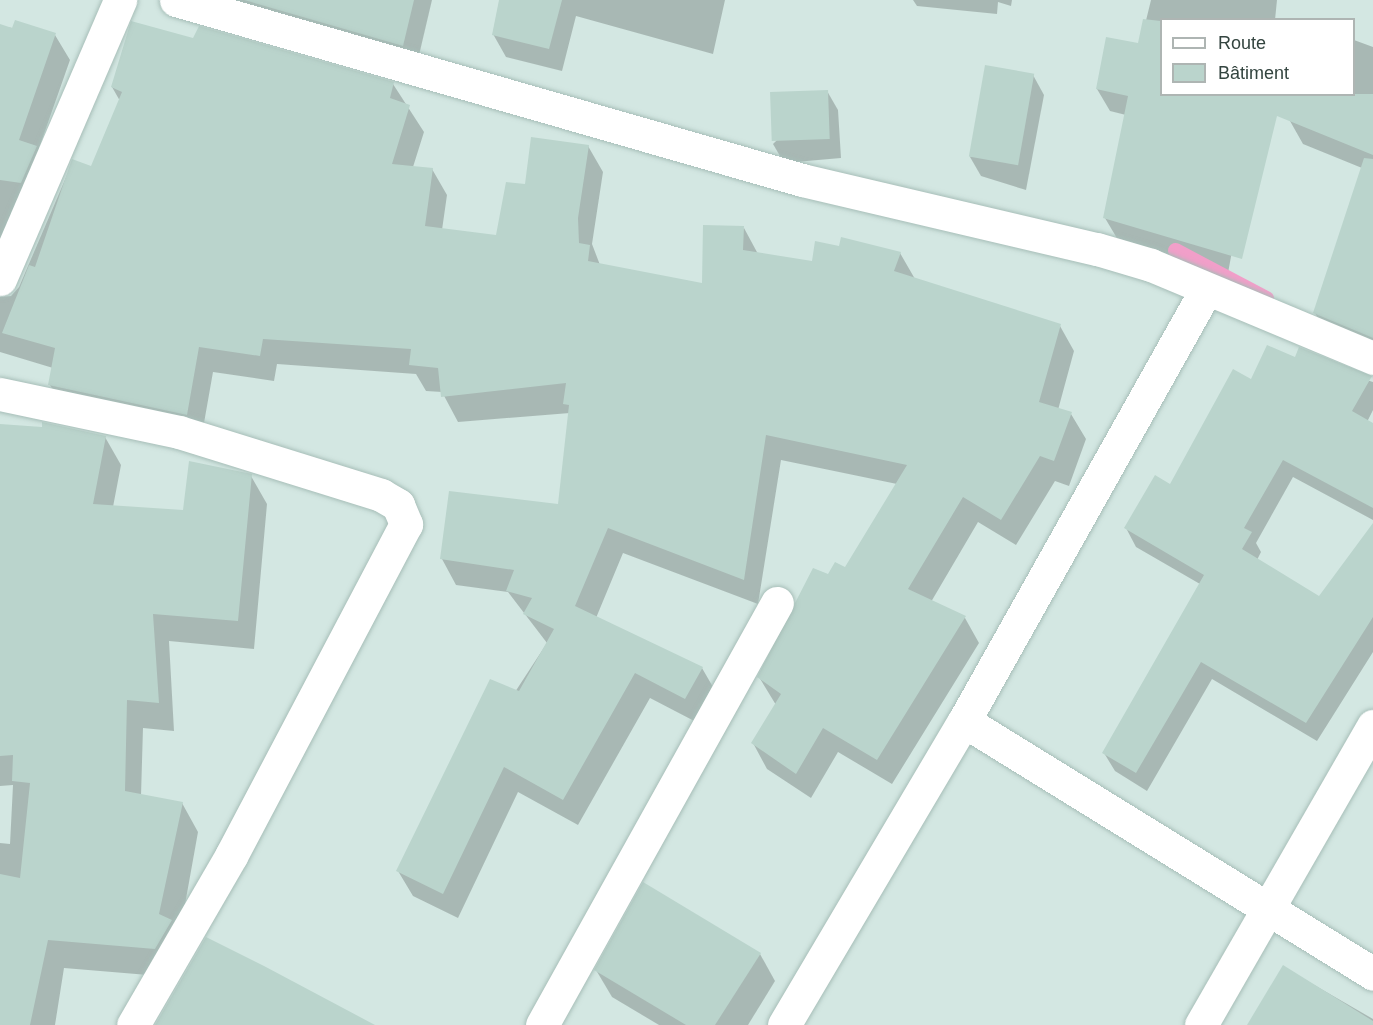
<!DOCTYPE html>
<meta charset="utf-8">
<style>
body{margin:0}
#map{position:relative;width:1373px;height:1025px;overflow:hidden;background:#e5f3f0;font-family:Arial,sans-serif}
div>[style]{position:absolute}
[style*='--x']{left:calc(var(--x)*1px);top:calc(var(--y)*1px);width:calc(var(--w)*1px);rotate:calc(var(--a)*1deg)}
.residential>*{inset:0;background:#d3e7e2}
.shadow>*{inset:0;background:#0003}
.stream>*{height:15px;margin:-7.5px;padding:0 7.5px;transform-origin:7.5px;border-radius:7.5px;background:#f19fc9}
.building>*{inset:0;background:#bad4cc;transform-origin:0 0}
.roads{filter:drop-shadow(0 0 2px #a7beb8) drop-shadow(0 0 2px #a7beb8)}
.minor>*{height:33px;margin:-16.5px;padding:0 16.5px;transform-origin:16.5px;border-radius:16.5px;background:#fff}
span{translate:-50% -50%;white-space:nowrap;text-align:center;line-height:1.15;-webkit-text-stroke:4.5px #fff;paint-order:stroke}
.legend{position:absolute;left:1160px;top:18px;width:195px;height:78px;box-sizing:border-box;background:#fff;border:2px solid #aeb5b3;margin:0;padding:8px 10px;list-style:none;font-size:18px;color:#344540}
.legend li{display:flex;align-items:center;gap:12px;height:30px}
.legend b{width:30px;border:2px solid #aeb5b3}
</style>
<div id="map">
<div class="residential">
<div style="clip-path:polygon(evenodd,0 0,1373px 0,1373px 1025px,0 1025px,0 0,1162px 20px,1354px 20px,1354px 94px,1162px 94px,1162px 20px)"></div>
</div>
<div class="shadow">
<div style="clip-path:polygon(222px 0,432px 0,416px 68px)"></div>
<div style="clip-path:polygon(500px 0,725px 0,713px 54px,576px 16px,562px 71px,506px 57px,493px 34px)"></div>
<div style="clip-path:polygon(913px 0,1012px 0,1011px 6px,998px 2px,997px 14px,917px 6px)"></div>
<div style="clip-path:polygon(1151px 0,1277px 0,1275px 20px,1162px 20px,1162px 94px,1261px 94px,1228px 273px,1118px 240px,1105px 218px,1126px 115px,1110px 111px,1097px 89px,1140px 45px)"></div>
<div style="clip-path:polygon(0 26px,55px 35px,70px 60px,38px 151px,0 290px)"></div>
<div style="clip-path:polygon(194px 40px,393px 84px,424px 132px,413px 167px,432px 169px,447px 195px,442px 230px,497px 237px,526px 186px,588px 146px,603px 172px,592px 244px,600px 265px,703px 285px,744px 228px,758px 254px,813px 262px,840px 248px,900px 253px,915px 279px,1060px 326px,1074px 351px,1058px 410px,1071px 414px,1086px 439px,1069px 486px,1055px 481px,1016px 545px,978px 522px,931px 602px,965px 618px,979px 643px,892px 784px,838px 752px,811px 798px,767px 769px,753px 743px,776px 705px,759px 677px,828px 576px,846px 569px,897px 484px,781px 460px,758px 604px,623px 553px,596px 618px,702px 668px,717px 694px,700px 724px,650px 698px,578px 825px,518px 792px,458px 918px,413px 896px,398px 871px,547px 643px,508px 592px,456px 585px,442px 559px,559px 506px,570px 413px,458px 422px,442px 392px,426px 391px,416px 374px,277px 364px,274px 381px,213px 372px,201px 440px,65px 410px,50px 385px,53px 368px,0 352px,0 297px,11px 296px,19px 287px,73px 161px,92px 168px,120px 101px,112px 87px)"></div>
<div style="clip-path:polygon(1354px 40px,1373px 47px,1373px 356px,1328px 336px,1315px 313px,1362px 168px,1303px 144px,1290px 121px,1354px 94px)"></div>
<div style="clip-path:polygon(1033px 75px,1044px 95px,1026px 190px,981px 176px,970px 157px)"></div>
<div style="clip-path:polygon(827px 91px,838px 110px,841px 158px,784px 163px,773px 144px)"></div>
<div style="clip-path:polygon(1296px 359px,1373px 382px,1373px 410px,1367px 422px,1373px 425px,1373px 520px,1293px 477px,1256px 543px,1261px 552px,1257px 560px,1319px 598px,1373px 549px,1373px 652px,1317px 741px,1212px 679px,1147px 791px,1115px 771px,1104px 753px,1200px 584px,1136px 547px,1126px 528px,1170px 486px,1251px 381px)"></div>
<div style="clip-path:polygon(0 426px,105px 437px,121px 465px,113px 507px,184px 512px,251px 476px,267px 504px,254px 649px,169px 641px,174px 731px,143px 728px,141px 796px,182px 803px,198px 832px,172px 977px,64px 968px,55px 1025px,0 1025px,0 843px,10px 844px,13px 785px,0 786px)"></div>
<div style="clip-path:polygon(760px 954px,775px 981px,748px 1025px,659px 1025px,612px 997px,596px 970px)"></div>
<div style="clip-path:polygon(1283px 967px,1373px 1019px,1373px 1025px,1249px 1025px)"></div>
</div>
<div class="stream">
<div style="--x:1175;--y:250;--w:103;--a:27.8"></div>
</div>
<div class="building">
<div style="clip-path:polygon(244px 0,414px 0,403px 46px)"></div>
<div style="clip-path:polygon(499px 0,562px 0,549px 49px,492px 35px)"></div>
<div style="clip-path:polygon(1143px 19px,1161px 21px,1161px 94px,1373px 94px,1373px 155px,1277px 116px,1242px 259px,1103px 218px,1128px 96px,1096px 89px,1106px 37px,1138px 43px)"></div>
<div style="clip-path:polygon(15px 20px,56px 33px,19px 140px,37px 146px,21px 183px,0 180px,0 24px,12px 28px)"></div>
<div style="clip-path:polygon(131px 21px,193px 38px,199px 26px,394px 82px,390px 98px,410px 105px,392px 164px,433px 168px,425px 226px,496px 235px,506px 182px,525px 184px,531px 137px,589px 145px,578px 218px,579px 243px,590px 245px,588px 261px,702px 283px,703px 225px,744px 226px,743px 250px,812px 261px,815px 241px,839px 246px,841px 237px,901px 252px,894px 271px,1061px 324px,1039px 402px,1072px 412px,1054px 461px,1040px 456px,1001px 520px,963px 497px,908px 589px,966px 616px,877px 760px,823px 728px,796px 774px,751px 743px,781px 694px,757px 677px,813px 568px,828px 574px,835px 562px,845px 567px,907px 465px,766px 435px,744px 580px,608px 528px,575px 606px,703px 667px,685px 699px,635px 673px,563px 800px,504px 767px,443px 894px,396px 871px,490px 679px,519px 691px,554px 629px,523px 614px,532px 598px,506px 591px,514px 570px,440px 559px,449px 491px,558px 504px,569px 405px,563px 404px,566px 383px,441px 397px,438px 368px,409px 365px,411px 349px,263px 339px,260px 356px,199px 347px,187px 415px,48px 385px,55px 348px,2px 333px,29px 265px,35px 267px,72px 159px,91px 166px,122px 92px,111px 87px)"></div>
<div style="left:985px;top:65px;width:50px;height:93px;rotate:10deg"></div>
<div style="left:828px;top:90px;width:49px;height:58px;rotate:88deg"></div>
<div style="clip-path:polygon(1364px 158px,1373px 159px,1373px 338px,1313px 313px)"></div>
<div style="clip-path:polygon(1267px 345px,1295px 357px,1299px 347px,1372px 376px,1352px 411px,1373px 423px,1373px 508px,1283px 460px,1244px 528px,1252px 532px,1242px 549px,1319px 596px,1373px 523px,1373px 617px,1306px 723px,1201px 662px,1136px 773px,1102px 753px,1204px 575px,1124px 528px,1155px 475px,1170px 484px,1233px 369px,1251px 379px)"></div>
<div style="clip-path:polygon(42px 422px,106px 436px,93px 504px,183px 510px,189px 461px,252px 474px,238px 621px,153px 614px,159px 703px,127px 700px,125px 791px,183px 802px,159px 914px,172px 920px,155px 949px,48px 940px,30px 1025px,0 1025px,0 874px,20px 878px,30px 783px,12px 781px,13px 755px,0 756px,0 424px,42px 427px)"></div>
<div style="clip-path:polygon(643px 882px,761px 953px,715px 1025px,686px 1025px,594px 970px)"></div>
<div style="clip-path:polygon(206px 937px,264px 966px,375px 1025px,155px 1025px)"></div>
<div style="clip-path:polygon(1283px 965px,1373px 1021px,1373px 1025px,1247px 1025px)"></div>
</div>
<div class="roads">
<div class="minor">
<div style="--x:176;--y:0;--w:651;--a:16.04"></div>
<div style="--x:802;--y:180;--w:303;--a:13.2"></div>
<div style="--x:1097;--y:249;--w:56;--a:16.5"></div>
<div style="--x:1151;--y:265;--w:241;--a:22.7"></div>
<div style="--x:0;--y:279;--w:304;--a:-66.7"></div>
<div style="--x:0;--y:394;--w:183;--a:12"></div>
<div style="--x:179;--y:432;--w:212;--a:17.3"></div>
<div style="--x:381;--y:495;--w:20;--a:30"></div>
<div style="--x:398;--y:505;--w:21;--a:67"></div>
<div style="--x:406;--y:524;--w:375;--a:117.8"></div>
<div style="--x:231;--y:856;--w:195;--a:120.1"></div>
<div style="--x:964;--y:721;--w:481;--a:31.7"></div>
<div style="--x:542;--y:1025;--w:483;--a:-60.9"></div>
<div style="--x:784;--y:1025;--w:353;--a:-59.4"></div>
<div style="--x:964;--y:721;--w:493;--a:-60.7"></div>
<div style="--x:1201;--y:1025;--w:345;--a:-60.1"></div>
</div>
</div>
<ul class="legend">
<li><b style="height:8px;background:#fff"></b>Route</li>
<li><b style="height:16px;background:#bad4cc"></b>Bâtiment</li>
</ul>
</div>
